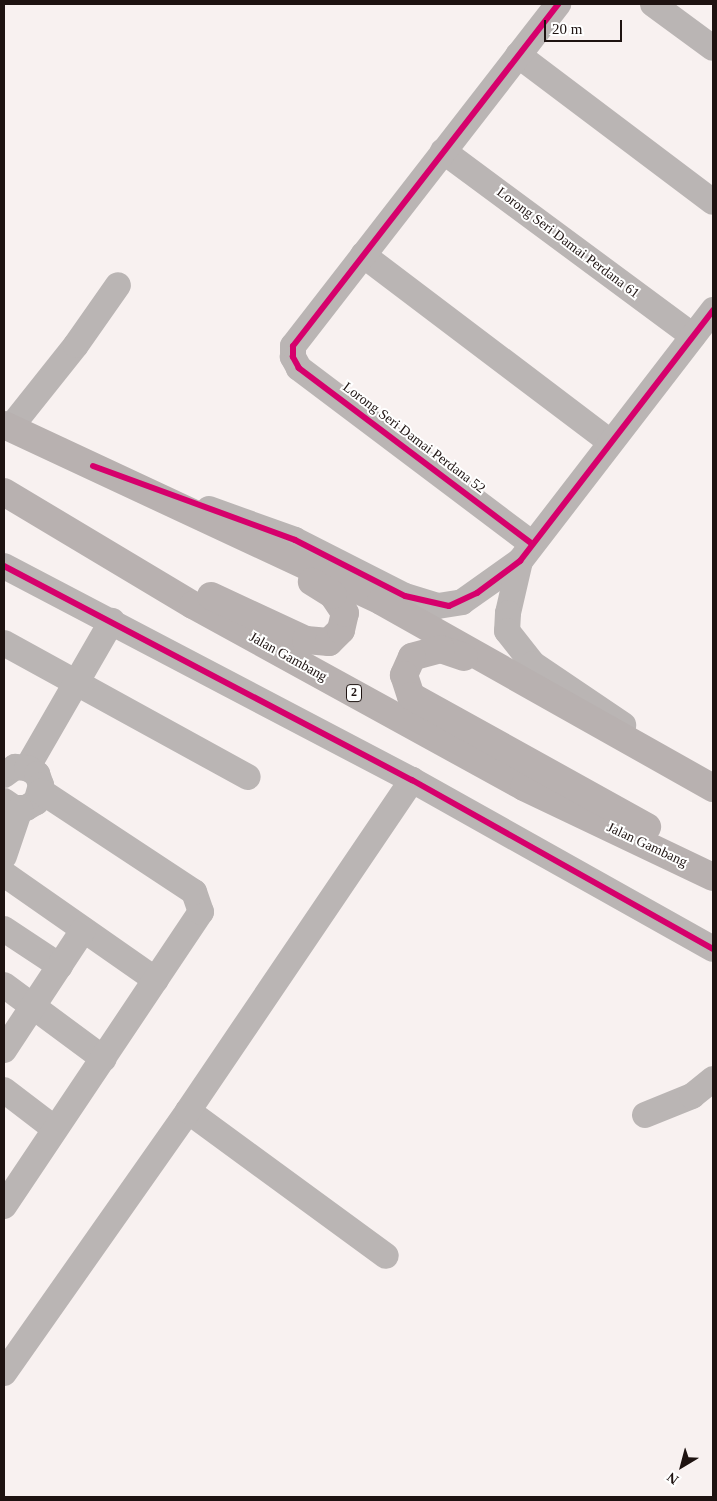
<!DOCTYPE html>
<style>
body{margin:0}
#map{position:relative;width:717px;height:1501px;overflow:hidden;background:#f8f1f0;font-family:Georgia,serif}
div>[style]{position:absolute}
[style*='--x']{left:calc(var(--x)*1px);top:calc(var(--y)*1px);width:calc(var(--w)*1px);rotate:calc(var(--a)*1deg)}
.minor>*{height:26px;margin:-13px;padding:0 13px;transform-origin:13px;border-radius:13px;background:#bab5b4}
.highway>*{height:28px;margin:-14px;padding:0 14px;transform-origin:14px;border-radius:14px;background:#b8b1b0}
.cycleway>*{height:6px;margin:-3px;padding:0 3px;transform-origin:3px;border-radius:3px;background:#d6006c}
span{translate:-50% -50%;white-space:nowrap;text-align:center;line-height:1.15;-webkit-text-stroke:4px #fff;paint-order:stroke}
.shield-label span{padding:1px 4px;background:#fff;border:1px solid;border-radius:4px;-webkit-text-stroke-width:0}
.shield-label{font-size:12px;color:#1e1311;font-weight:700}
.street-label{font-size:14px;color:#1e1311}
.frame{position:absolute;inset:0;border:5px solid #1e1311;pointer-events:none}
.north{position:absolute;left:657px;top:1441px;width:50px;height:50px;-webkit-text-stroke:4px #fff;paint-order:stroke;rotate:217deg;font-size:14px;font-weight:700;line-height:20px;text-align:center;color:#1e1311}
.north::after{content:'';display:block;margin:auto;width:18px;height:22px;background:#1e1311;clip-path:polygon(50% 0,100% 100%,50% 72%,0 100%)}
.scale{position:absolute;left:544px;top:20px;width:78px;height:22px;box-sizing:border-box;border:2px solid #1e1311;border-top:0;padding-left:6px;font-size:15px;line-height:18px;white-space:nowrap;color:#1e1311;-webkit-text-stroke:4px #fff;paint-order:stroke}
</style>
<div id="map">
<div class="minor">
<div style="--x:653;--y:4;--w:74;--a:36.3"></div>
<div style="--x:518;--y:55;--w:244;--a:37"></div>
<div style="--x:443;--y:151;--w:311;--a:36.5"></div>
<div style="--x:363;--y:255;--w:310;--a:37.1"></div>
<div style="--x:10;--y:428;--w:106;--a:-51.5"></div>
<div style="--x:76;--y:345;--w:73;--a:-55"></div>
<div style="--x:209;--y:509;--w:91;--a:19.8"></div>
<div style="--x:295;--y:540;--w:123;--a:27"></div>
<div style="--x:405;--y:596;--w:34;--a:17"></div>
<div style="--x:438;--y:606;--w:24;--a:-9"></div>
<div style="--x:462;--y:602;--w:71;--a:-35.3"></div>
<div style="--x:520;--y:561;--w:317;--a:-52.4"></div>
<div style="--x:531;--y:543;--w:291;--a:-143"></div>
<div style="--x:299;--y:368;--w:13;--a:-119"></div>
<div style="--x:293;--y:357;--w:11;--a:-90"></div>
<div style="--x:293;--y:346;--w:433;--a:-52.2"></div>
<div style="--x:520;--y:561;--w:53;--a:103"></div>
<div style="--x:508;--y:613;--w:18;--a:93"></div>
<div style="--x:507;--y:631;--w:42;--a:51.8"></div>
<div style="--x:533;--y:664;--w:109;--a:34.1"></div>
<div style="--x:4;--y:566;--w:461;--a:27.7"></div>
<div style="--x:412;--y:780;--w:345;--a:29.3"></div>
<div style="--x:4;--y:643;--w:278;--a:28.8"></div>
<div style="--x:27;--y:768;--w:170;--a:-60"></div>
<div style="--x:4;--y:775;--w:14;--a:-36"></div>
<div style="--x:15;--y:767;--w:12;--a:5"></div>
<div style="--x:27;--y:768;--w:12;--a:31"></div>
<div style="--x:37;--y:774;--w:12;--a:70"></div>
<div style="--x:41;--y:785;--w:18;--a:106"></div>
<div style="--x:36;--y:802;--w:12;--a:149"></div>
<div style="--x:26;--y:808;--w:12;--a:180"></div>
<div style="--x:14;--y:808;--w:12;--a:-145"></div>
<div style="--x:4;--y:856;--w:50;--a:-71.2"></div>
<div style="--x:4;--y:874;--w:185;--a:34.9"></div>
<div style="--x:4;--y:929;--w:67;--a:33.5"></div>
<div style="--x:4;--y:985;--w:124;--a:36.5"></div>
<div style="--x:4;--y:1050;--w:144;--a:-56.6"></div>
<div style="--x:4;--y:1090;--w:64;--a:37.4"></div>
<div style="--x:188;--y:1111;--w:245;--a:36.2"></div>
<div style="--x:645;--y:1115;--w:51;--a:-22"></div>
<div style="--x:692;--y:1096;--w:27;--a:-39"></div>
<div style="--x:4;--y:1206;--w:354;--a:-56.2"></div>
<div style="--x:201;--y:912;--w:21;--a:-109"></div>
<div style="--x:194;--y:892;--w:183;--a:-146.6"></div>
<div style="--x:4;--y:1373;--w:320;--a:-54.9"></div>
<div style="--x:188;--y:1111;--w:400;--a:-55.9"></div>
</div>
<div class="highway">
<div style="--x:4;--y:425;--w:416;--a:25"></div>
<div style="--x:381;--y:601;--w:381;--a:29.4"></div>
<div style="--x:4;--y:492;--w:220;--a:30.9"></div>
<div style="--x:193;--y:605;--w:378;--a:28.8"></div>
<div style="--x:524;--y:787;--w:209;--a:25.5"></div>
<div style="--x:211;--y:596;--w:105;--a:24.9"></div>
<div style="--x:306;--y:640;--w:23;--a:5"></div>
<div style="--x:329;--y:642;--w:17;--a:-45"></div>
<div style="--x:341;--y:630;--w:17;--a:-77"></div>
<div style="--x:345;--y:613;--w:22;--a:-124"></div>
<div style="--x:333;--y:595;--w:25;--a:-148"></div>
<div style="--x:464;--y:657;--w:24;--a:-161"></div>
<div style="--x:441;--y:649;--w:30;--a:165"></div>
<div style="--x:412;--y:657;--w:20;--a:114"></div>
<div style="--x:404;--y:675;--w:22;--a:72"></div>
<div style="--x:411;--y:696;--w:270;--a:29"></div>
</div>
<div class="cycleway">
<div style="--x:93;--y:466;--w:215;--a:20.1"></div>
<div style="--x:295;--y:540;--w:123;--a:27"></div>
<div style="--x:405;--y:596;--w:45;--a:12.8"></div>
<div style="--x:449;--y:606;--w:31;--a:-25"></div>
<div style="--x:477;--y:593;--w:54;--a:-36.7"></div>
<div style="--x:520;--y:561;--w:317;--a:-52.4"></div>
<div style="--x:531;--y:543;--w:291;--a:-143"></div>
<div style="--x:299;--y:368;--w:13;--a:-119"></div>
<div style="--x:293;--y:357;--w:11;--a:-90"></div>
<div style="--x:293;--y:346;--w:433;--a:-52.2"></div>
<div style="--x:4;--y:566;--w:461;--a:27.7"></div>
<div style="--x:412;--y:780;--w:345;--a:29.3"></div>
</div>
<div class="shield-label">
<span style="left:354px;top:693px">2</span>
</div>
<div class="street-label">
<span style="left:568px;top:243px;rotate:37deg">Lorong Seri Damai Perdana 61</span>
<span style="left:414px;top:438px;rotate:37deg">Lorong Seri Damai Perdana 52</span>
<span style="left:288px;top:657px;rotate:29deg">Jalan Gambang</span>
<span style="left:647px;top:845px;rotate:25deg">Jalan Gambang</span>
</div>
<div class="frame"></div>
<div class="north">N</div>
<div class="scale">20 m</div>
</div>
